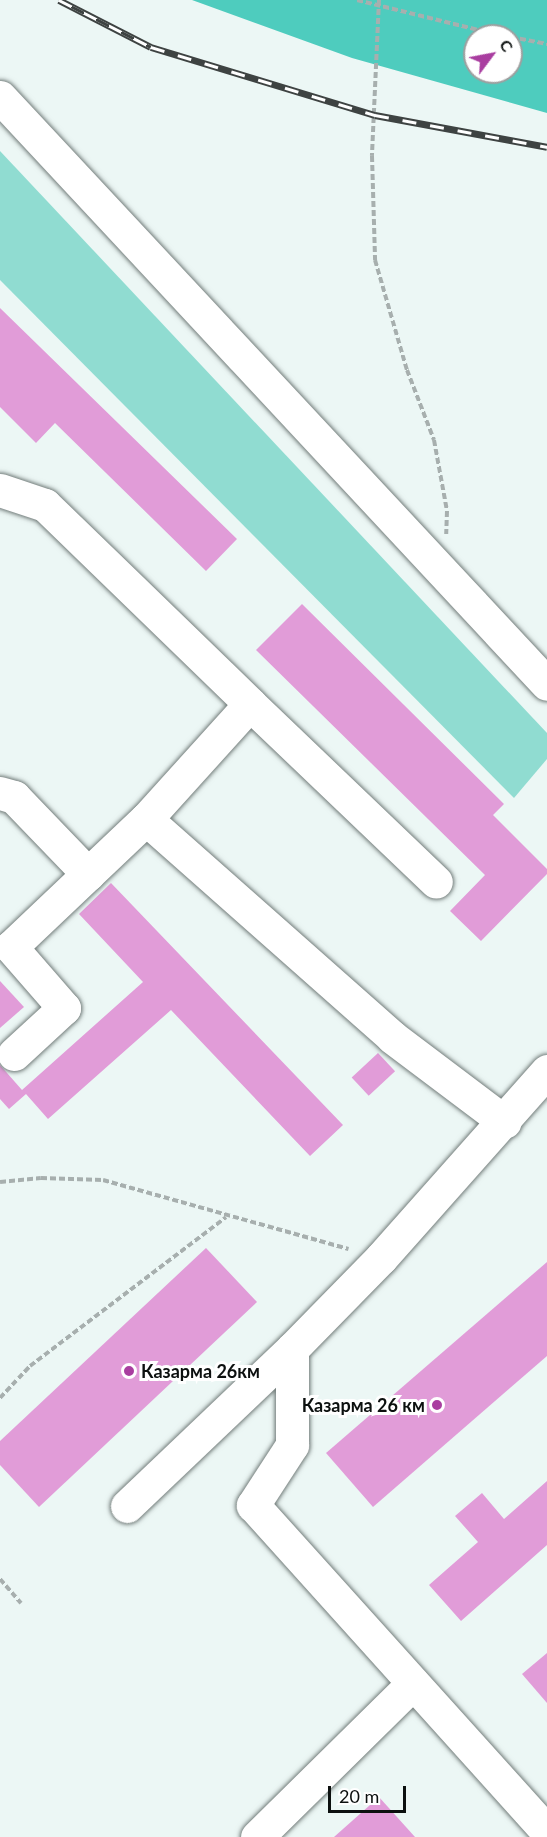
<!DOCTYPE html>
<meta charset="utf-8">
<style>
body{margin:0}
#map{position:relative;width:547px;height:1837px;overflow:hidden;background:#ecf7f5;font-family:Lato,sans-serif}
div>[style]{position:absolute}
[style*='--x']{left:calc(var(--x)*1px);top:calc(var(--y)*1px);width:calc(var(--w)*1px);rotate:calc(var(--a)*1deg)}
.green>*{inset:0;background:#90dcd1}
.forest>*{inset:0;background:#4eccbe}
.building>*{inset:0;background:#e19cd8;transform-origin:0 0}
.path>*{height:4px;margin-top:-2px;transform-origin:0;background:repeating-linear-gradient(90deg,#a7afae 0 6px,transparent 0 9px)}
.roads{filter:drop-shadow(0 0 2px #737d7b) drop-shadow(0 0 2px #737d7b)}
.minor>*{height:33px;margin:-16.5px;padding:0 16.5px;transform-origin:16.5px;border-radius:16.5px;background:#fff}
.rail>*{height:7px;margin-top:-3.5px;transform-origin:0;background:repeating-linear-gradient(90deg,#fff 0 14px,#3e4342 0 28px);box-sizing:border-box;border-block:2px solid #3e4342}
.dots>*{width:16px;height:16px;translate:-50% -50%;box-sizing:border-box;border:3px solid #fff;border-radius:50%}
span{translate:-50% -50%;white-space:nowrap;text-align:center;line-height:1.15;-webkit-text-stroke:6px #fff;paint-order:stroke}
.poi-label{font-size:18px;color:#0c100f;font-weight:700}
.left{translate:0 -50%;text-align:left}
.right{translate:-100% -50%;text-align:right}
.north{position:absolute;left:463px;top:24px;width:60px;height:60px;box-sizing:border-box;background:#fff;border:2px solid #9e9f9f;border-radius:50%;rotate:58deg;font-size:16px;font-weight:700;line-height:24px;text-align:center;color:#0c100f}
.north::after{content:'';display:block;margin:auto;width:21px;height:27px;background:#a93ea0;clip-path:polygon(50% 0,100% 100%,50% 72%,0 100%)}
.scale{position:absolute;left:328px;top:1786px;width:78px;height:27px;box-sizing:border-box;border:3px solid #0c100f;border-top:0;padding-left:8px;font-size:18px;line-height:21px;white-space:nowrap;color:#0c100f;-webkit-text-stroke:4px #fff;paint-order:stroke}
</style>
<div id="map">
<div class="green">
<div style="clip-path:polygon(0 151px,547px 733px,547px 759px,514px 798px,0 280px)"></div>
</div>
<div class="forest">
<div style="clip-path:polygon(evenodd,192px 0,547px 0,547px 113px,352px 58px,192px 0,475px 36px,511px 36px,511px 72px,475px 72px,475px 36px)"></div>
</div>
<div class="building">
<div style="clip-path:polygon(0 308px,237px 539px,206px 571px,55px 423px,36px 443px,0 407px)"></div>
<div style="clip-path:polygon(302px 604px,504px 804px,493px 815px,547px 869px,547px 874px,481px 941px,450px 911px,485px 875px,256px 650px)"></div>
<div style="clip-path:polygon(111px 883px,343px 1125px,310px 1156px,171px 1010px,48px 1119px,26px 1094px,9px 1109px,0 1099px,0 1065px,22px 1090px,143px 982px,79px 914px)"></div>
<div style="clip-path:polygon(0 981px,24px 1007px,0 1028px)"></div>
<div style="left:378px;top:1053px;width:25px;height:36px;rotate:47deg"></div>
<div style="clip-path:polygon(206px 1248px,257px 1302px,39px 1507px,0 1465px,0 1441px)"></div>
<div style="clip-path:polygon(547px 1262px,547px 1356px,373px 1507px,326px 1453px)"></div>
<div style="clip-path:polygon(547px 1481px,547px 1545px,461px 1621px,429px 1585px,478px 1542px,455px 1516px,482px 1493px,504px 1519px)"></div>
<div style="clip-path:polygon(547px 1653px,547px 1703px,522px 1674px)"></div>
<div style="clip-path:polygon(379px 1797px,415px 1837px,334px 1837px)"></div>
</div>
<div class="path">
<div style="--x:357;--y:0;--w:150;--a:13.9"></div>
<div style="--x:379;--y:0;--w:156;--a:92.6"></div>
<div style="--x:372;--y:156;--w:104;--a:88.3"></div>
<div style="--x:375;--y:260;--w:115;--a:73.8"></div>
<div style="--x:407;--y:370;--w:75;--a:68.9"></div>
<div style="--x:434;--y:440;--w:72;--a:79.6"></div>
<div style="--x:447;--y:511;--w:23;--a:92"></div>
<div style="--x:511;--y:37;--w:37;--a:11"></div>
<div style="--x:0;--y:1182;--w:41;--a:-5.6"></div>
<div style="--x:41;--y:1178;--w:62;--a:1.8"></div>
<div style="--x:103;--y:1180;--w:255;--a:15.7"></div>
<div style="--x:0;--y:1398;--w:44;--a:-46.8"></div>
<div style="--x:30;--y:1366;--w:246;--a:-37.2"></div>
<div style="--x:0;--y:1579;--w:32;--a:49"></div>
</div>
<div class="roads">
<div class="minor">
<div style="--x:0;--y:97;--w:802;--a:47.02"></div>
<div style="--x:0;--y:490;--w:47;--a:18.4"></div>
<div style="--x:45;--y:505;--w:286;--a:44.1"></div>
<div style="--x:250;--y:704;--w:155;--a:132.1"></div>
<div style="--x:146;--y:819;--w:329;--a:41.5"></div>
<div style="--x:392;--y:1037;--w:141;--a:37"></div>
<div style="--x:250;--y:704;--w:257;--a:43.7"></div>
<div style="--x:0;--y:793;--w:15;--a:16"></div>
<div style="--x:14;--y:797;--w:107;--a:46.1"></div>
<div style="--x:14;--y:1054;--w:68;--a:-42.6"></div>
<div style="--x:64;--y:1008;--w:81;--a:-131"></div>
<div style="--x:11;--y:947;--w:186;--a:-43.5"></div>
<div style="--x:547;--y:1071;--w:250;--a:131.6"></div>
<div style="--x:381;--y:1258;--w:127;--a:134.4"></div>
<div style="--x:292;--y:1349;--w:96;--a:90"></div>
<div style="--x:292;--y:1445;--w:72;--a:123"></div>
<div style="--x:253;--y:1505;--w:440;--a:48"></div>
<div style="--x:127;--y:1506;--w:228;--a:-43.6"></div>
<div style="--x:257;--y:1837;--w:219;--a:-44.6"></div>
</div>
</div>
<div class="rail">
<div style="--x:59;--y:0;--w:103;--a:27.1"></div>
<div style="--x:151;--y:47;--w:234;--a:16.9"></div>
<div style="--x:375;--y:115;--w:175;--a:10.5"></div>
</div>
<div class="dots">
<div style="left:129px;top:1371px;background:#a93ea0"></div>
<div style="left:437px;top:1405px;background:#a93ea0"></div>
</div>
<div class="poi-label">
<span class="left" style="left:141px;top:1371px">Казарма 26км</span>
<span class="right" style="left:425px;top:1405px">Казарма 26 км</span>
</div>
<div class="north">С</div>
<div class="scale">20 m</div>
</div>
